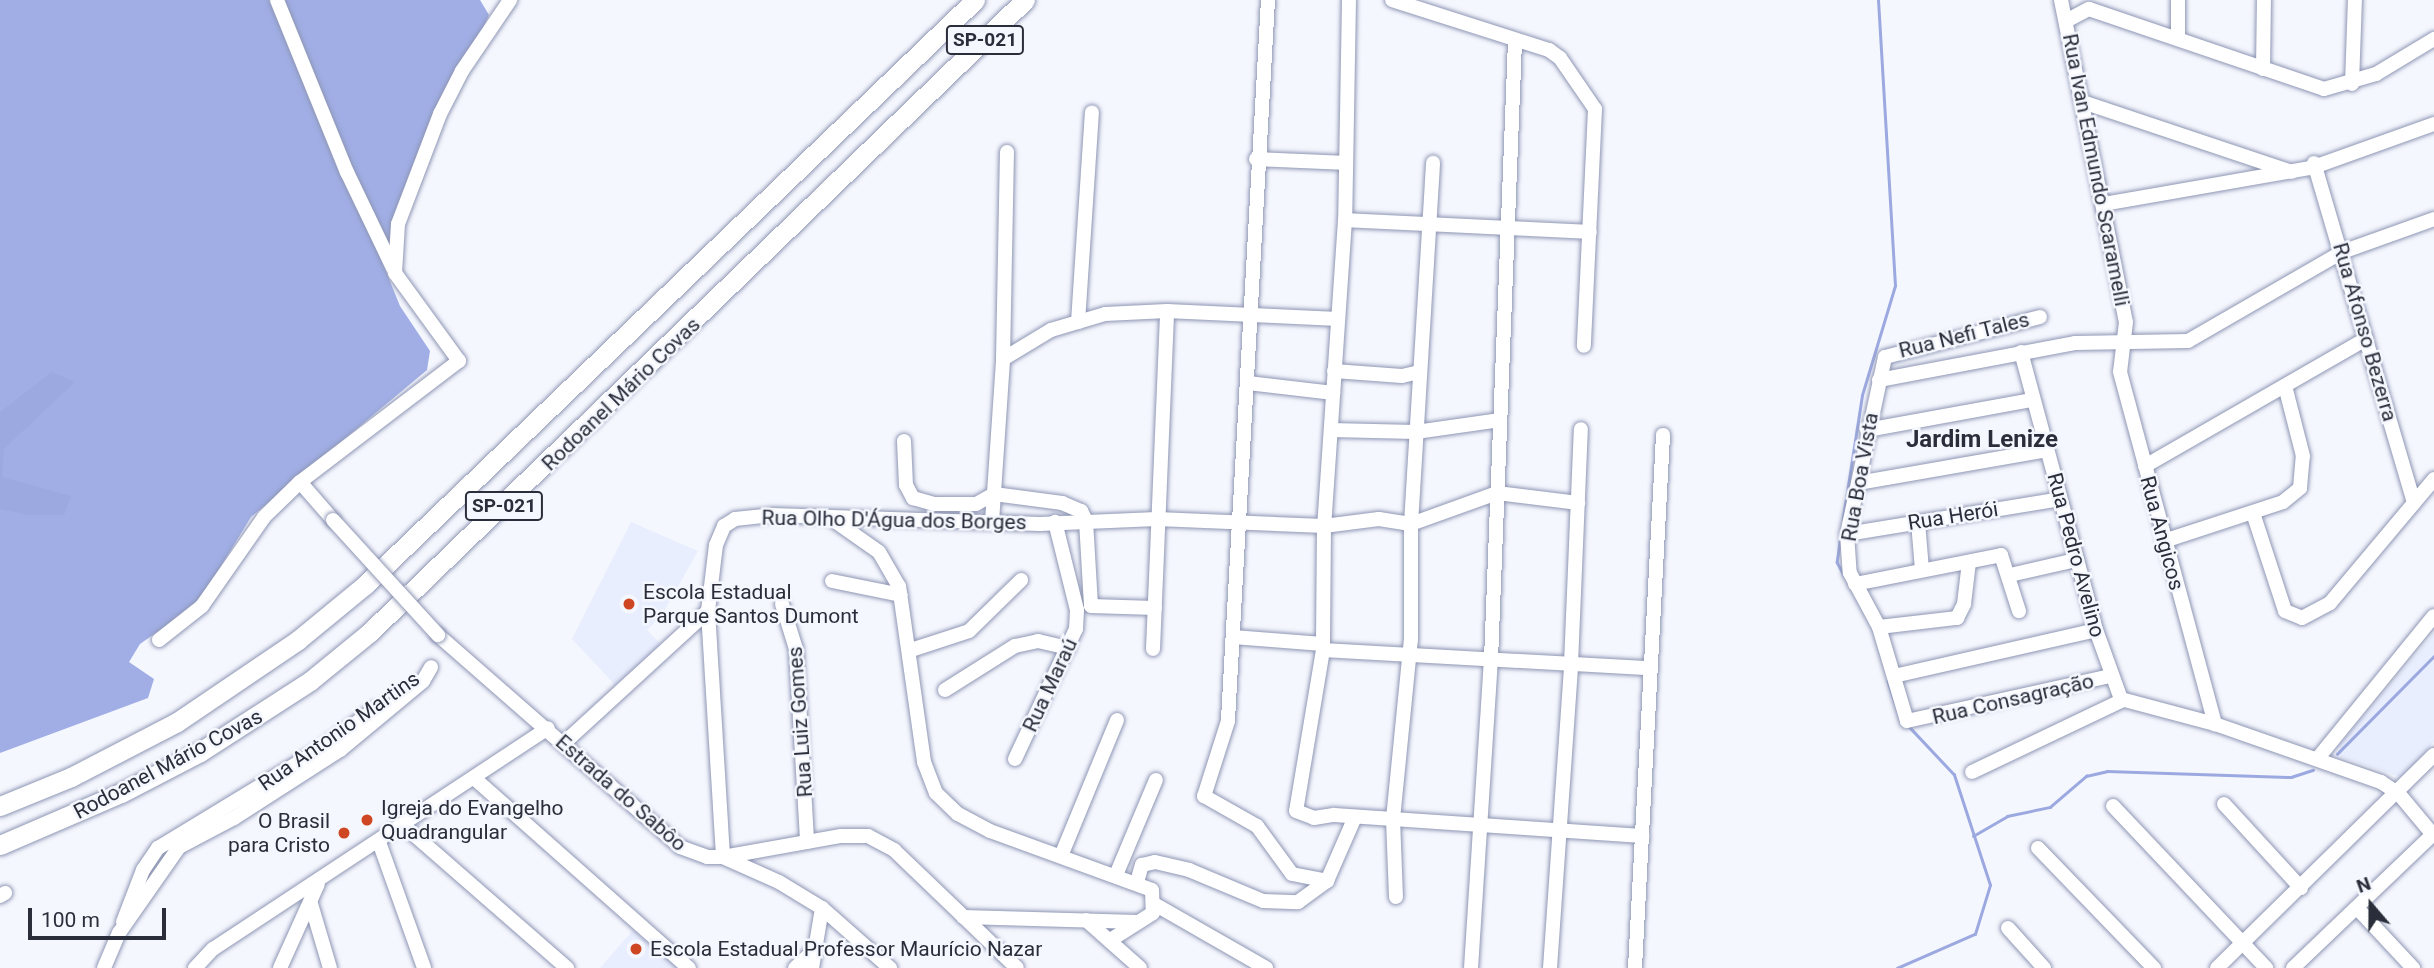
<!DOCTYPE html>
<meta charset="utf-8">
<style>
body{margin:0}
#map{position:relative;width:2434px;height:968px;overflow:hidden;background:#f5f7fe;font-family:Roboto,sans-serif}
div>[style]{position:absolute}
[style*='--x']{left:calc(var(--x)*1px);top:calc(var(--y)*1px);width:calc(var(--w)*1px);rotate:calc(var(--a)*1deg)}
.built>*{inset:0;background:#e9eefe}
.forest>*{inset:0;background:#a0aee5}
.water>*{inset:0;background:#9ca9e0}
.stream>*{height:2.5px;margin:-1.25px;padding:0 1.25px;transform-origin:1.25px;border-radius:1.25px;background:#9ca9e0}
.roads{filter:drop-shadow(0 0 2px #8e96b4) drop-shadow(0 0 2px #8e96b4)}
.minor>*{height:14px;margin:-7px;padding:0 7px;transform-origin:7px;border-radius:7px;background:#fff}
.highway>*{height:19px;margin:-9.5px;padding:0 9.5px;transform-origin:9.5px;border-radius:9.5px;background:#fff}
.bridges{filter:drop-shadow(0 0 2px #8e96b4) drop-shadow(0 0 2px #8e96b4)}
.minor-bridge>*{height:14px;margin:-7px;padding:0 7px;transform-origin:7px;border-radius:7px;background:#fff}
.dots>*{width:19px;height:19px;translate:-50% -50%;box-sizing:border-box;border:4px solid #f5f7fe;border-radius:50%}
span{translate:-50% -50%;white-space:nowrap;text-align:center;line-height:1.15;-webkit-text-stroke:5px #f5f7fe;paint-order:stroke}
.shield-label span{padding:2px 5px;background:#f5f7fe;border:2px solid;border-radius:5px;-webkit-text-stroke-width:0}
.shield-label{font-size:19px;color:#2a2e3a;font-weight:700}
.street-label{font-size:21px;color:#2a2e3a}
.poi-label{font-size:21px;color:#2a2e3a}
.left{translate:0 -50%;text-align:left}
.right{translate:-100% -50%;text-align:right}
.quarter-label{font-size:24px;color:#2a2e3a;font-weight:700}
.north{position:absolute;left:2336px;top:870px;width:70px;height:70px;-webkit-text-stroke:5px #f5f7fe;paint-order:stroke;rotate:340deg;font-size:19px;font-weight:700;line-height:28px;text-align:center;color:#2a2e3a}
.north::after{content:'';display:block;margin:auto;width:24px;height:32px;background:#2a2e3a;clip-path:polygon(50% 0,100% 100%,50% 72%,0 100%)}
.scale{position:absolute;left:28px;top:908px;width:138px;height:32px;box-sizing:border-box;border:4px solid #2a2e3a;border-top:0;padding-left:9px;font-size:21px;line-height:24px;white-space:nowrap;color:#2a2e3a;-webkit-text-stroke:5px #f5f7fe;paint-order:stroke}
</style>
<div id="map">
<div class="built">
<div style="clip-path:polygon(631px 522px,698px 551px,662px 615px,647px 630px,662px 645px,615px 685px,572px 639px)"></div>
<div style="clip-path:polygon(2434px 633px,2434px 742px,2404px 778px,2340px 757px,2339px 745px)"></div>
<div style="clip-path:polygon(633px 930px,678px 968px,600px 968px)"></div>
</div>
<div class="forest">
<div style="clip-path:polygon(0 0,480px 0,489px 15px,381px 259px,400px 306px,430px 351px,427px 370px,251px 517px,205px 592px,187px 611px,140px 644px,129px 662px,154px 679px,148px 698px,0 753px)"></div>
</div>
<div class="water">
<div style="clip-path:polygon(52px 372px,75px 382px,4px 449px,2px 477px,71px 496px,64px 515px,29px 515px,0 509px,0 412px)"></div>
</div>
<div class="stream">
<div style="--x:1843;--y:518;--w:124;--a:-81.2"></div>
<div style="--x:1862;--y:395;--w:114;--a:-73.2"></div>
<div style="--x:1895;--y:286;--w:287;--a:-93.4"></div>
<div style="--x:1841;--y:535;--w:27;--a:98"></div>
<div style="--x:1837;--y:562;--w:15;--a:62"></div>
<div style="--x:1888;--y:681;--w:41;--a:71.6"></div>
<div style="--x:2337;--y:754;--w:138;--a:-45.3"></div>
<div style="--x:1973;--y:836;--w:39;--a:-30"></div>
<div style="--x:2007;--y:816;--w:44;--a:-11.8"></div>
<div style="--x:2050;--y:807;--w:48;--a:-40.7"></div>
<div style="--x:2086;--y:776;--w:22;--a:-13"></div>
<div style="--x:2107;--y:771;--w:184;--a:1.9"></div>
<div style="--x:2291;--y:777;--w:23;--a:-18"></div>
<div style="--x:1897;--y:968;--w:85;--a:-23.6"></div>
<div style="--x:1975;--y:934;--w:51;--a:-73"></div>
<div style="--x:1990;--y:885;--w:116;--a:-108.1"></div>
<div style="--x:1954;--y:775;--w:66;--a:-133.2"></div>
</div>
<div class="roads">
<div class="minor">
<div style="--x:277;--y:0;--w:186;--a:67.9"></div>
<div style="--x:347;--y:172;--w:106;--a:64.4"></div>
<div style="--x:1268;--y:0;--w:722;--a:93.18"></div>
<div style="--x:1228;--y:721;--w:79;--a:107.7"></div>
<div style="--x:1204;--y:796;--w:61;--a:29.5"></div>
<div style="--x:1257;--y:826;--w:59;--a:53.9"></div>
<div style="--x:1292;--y:874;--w:36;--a:11"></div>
<div style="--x:1349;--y:0;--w:220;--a:91"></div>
<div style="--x:1345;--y:220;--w:307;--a:93.9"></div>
<div style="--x:1324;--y:526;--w:124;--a:90.5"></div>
<div style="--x:1323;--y:650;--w:163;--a:99.5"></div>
<div style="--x:1296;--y:811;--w:19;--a:21"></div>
<div style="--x:1314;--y:818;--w:20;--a:-9"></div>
<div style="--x:1334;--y:815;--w:309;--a:3.9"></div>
<div style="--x:1392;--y:0;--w:165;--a:17.7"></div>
<div style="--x:1549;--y:50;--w:14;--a:36"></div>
<div style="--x:1560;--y:58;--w:62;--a:55.5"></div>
<div style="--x:1595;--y:109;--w:237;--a:92.7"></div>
<div style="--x:2061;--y:0;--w:328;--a:78.6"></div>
<div style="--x:2126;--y:322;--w:50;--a:96.8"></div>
<div style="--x:2120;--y:372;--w:365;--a:74.9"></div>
<div style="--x:2066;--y:21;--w:26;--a:-28"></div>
<div style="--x:2089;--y:9;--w:248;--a:18.8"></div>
<div style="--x:2324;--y:89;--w:54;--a:-16.1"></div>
<div style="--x:2376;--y:74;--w:68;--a:-31.1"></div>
<div style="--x:2178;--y:38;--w:38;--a:-90"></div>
<div style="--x:2263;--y:69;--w:69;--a:-89.2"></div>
<div style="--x:2352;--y:84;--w:84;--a:-88"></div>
<div style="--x:2083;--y:102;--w:220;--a:18.5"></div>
<div style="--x:1256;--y:159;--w:90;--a:2.5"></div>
<div style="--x:2314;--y:163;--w:354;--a:73.6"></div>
<div style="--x:2104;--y:204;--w:210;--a:-9.9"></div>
<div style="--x:2311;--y:168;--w:131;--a:-19.7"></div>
<div style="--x:1345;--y:220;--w:245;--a:2.8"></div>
<div style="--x:2040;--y:317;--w:160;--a:165.5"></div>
<div style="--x:1885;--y:357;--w:181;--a:102.1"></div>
<div style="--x:1847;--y:534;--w:39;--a:86"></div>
<div style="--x:1850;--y:573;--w:61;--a:61.8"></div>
<div style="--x:1879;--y:627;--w:98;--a:73.4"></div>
<div style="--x:1907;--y:721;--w:208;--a:-12.5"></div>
<div style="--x:1078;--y:322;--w:210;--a:-86.2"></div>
<div style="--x:2021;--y:352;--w:288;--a:74.9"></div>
<div style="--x:2096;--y:630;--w:73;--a:70.1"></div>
<div style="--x:2121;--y:699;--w:97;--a:14.9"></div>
<div style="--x:2215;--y:724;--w:176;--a:19.3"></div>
<div style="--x:2381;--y:782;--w:22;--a:34"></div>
<div style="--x:2399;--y:794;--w:55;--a:50.2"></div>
<div style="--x:1003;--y:359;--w:56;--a:-31.1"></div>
<div style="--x:1051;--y:330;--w:56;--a:-16.5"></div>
<div style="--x:1105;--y:314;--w:62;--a:-2.8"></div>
<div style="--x:1167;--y:311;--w:171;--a:2.7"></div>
<div style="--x:1334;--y:371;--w:68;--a:4.2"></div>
<div style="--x:1402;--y:376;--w:18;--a:-13"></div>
<div style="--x:1879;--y:380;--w:199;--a:-10.7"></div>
<div style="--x:2075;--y:343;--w:113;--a:-1"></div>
<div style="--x:2188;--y:341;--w:178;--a:-30"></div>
<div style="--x:2342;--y:252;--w:98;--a:-19.7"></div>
<div style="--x:1248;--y:383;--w:86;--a:6.7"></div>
<div style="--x:1331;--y:430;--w:85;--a:1.3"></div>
<div style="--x:1416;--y:432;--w:85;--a:-8.1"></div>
<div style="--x:1867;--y:430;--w:168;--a:-10.3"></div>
<div style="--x:904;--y:441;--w:44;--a:87.4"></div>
<div style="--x:906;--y:485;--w:15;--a:62"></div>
<div style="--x:913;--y:498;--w:22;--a:16"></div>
<div style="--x:934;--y:504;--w:42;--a:0"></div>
<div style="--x:976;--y:504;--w:21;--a:-29"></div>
<div style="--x:994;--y:494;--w:69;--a:7.5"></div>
<div style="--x:1062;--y:503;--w:21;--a:23"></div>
<div style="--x:1081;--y:511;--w:11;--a:63"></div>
<div style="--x:1086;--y:521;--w:85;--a:86.6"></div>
<div style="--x:1091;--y:606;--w:64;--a:1.8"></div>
<div style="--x:2145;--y:466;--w:255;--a:-29.9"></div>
<div style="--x:300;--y:482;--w:50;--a:49"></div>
<div style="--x:1858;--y:483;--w:192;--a:-9.9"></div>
<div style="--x:2253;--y:513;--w:103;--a:71.9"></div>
<div style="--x:2285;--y:611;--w:18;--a:22"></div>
<div style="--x:2302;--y:618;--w:32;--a:-28"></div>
<div style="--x:2330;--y:603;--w:162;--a:-50"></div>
<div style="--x:832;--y:519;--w:57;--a:35.1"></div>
<div style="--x:879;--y:552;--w:39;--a:60"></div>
<div style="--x:899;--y:586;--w:178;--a:81.9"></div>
<div style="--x:924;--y:762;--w:33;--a:69"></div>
<div style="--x:936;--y:793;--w:30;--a:44"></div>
<div style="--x:958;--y:814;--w:36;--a:28"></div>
<div style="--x:990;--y:831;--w:172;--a:20"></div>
<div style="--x:1152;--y:890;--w:23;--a:88"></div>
<div style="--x:1153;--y:913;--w:49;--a:147.6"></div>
<div style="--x:992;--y:522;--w:163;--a:-86.1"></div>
<div style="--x:1003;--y:359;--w:207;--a:-88.9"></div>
<div style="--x:1918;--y:522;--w:48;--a:85.2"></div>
<div style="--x:1847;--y:534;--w:216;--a:-9.3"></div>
<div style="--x:2164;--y:541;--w:125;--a:-18.1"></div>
<div style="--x:2283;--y:502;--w:22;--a:-39"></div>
<div style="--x:2300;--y:488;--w:32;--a:-85"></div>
<div style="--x:2303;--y:456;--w:72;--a:-104.4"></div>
<div style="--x:2010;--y:575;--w:68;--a:-12.8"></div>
<div style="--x:832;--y:581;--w:70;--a:11.5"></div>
<div style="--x:1855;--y:584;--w:149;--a:-11.2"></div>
<div style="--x:2001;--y:555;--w:59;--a:72.2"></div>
<div style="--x:782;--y:604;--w:47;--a:72.7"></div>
<div style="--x:796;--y:649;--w:193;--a:86.7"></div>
<div style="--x:708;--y:611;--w:246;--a:86.5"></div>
<div style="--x:723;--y:857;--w:61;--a:24.1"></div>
<div style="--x:779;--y:882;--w:50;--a:31.2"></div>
<div style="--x:822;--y:908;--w:91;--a:41.4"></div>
<div style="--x:1879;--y:627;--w:79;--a:-6.6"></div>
<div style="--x:1957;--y:618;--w:16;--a:-63"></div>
<div style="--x:1964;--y:604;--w:42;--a:-83.2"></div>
<div style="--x:438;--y:635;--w:322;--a:41.2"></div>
<div style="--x:680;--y:847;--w:29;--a:20"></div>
<div style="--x:707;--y:857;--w:16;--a:0"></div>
<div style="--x:723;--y:857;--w:120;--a:-10.1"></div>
<div style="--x:841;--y:836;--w:27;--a:0"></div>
<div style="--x:868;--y:836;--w:30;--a:28"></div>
<div style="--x:894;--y:850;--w:170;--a:43.8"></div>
<div style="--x:1233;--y:637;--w:90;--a:4.4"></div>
<div style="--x:159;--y:640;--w:55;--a:-38.3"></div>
<div style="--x:202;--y:606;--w:108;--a:-55.1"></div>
<div style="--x:264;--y:517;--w:50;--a:-44.2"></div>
<div style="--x:300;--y:482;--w:200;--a:-37.3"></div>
<div style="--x:459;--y:361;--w:109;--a:-126"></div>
<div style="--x:395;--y:273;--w:49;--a:-86.5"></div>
<div style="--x:398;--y:224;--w:118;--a:-69.1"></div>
<div style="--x:440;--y:114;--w:48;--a:-62.9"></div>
<div style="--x:462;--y:71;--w:86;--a:-55.9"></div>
<div style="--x:1153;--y:649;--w:338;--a:-87.6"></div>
<div style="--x:911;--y:650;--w:61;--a:-18.1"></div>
<div style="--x:969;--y:631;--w:73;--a:-44.4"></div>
<div style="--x:1323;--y:650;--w:327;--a:3.2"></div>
<div style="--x:1894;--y:676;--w:207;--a:-12.8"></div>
<div style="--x:945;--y:690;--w:83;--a:-32.2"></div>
<div style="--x:1015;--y:646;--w:24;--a:-12"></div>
<div style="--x:1038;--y:641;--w:31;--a:13"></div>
<div style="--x:564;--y:743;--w:195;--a:-42.5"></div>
<div style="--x:708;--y:611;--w:66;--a:-83.1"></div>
<div style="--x:716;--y:545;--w:21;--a:-67"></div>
<div style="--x:724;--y:526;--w:13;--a:-32"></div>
<div style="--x:735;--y:519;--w:37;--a:-6"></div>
<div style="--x:772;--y:515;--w:268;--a:1.9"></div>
<div style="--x:1040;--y:524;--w:117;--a:-2.4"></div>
<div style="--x:1157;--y:519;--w:167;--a:2.4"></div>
<div style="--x:1324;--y:526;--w:55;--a:-7.3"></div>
<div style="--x:1379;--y:519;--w:32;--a:9"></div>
<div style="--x:1411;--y:524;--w:91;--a:-19.8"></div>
<div style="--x:1497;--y:493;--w:82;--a:7"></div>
<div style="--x:2318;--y:758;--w:183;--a:-50.8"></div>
<div style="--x:1015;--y:759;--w:144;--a:-64.9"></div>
<div style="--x:1076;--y:629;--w:19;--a:-87"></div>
<div style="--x:1077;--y:610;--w:91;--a:-104"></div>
<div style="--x:1972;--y:772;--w:167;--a:-25.5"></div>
<div style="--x:474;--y:778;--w:287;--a:41.5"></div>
<div style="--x:2224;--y:804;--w:114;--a:47.5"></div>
<div style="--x:2113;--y:806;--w:223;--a:46.6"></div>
<div style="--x:403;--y:825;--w:218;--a:41.1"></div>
<div style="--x:379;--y:842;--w:134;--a:70.3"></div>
<div style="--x:2038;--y:848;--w:167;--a:46"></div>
<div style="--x:1061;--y:856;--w:147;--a:-67.6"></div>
<div style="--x:1116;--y:875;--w:103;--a:-67.2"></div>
<div style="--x:1137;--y:882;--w:18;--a:-74"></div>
<div style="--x:1142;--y:865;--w:13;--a:-13"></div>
<div style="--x:1155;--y:862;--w:35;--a:13"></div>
<div style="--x:1189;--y:870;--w:80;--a:22.7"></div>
<div style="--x:1263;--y:901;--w:35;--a:2"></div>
<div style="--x:1298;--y:902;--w:36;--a:-36"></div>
<div style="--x:1327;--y:881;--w:70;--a:-66.4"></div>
<div style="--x:0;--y:896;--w:6;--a:-31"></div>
<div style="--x:1396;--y:897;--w:78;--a:-92.2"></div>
<div style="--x:1393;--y:819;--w:181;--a:-84.3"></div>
<div style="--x:1411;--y:639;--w:115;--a:-90"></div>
<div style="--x:1411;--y:524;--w:362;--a:-86.5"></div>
<div style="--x:311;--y:904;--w:67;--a:73.5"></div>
<div style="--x:1156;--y:905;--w:127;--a:29.8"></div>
<div style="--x:2358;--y:909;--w:81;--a:47"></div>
<div style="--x:963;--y:917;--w:175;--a:1.6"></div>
<div style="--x:1086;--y:920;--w:72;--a:41.6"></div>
<div style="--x:123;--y:922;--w:56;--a:-69"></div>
<div style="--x:143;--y:870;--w:27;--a:-56"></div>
<div style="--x:158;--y:848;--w:194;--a:-31.3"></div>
<div style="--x:324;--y:747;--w:64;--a:-36.7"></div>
<div style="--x:2008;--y:928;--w:54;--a:48"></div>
<div style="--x:104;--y:968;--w:38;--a:-67"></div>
<div style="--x:119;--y:933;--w:105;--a:-55.1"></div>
<div style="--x:179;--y:847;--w:62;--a:-27.8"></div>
<div style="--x:234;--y:818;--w:126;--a:-32.7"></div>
<div style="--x:340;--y:750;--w:108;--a:-39.7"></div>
<div style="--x:423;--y:681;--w:16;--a:-60"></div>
<div style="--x:195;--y:968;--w:26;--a:-47"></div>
<div style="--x:213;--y:949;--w:401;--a:-33.4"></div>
<div style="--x:280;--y:968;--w:92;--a:-65.7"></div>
<div style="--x:795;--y:968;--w:25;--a:-43"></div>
<div style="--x:812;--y:968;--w:61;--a:-80.5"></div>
<div style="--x:1471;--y:968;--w:309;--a:-86.3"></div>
<div style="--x:1491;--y:660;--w:620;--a:-87.78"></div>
<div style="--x:1550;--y:968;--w:305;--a:-86"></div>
<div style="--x:1571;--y:664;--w:235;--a:-87.6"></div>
<div style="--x:1635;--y:968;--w:534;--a:-86.99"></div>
<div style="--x:2217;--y:968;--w:304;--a:-44.5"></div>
<div style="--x:2293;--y:968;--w:194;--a:-43.7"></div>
</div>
<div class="highway">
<div style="--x:0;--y:806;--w:77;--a:-22.2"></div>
<div style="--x:71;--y:777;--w:119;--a:-27.4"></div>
<div style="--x:177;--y:722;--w:146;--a:-34.1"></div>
<div style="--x:298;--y:640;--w:87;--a:-39.4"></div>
<div style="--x:365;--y:585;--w:845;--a:-43.8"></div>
<div style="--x:0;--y:845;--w:132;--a:-23.3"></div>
<div style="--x:121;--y:793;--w:89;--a:-27.4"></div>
<div style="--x:200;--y:752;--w:131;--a:-32.8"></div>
<div style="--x:310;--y:681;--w:77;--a:-39.2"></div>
<div style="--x:370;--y:632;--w:910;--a:-43.98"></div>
</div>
</div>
<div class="bridges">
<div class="minor-bridge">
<div style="--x:333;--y:520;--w:156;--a:47.6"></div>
</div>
</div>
<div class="dots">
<div style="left:629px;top:604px;background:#cf4622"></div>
<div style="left:367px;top:820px;background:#cf4622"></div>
<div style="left:344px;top:833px;background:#cf4622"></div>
<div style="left:636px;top:949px;background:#cf4622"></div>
</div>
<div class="shield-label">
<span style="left:985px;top:40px">SP-021</span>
<span style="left:504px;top:506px">SP-021</span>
</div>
<div class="street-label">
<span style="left:2096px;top:170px;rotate:79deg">Rua Ivan Edmundo Scaramelli</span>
<span style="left:2365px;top:332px;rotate:74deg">Rua Afonso Bezerra</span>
<span style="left:1964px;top:335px;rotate:-14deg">Rua Nefi Tales</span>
<span style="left:621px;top:394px;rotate:-44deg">Rodoanel Mário Covas</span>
<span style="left:1860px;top:477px;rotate:-80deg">Rua Boa Vista</span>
<span style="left:1953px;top:516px;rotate:-9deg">Rua Herói</span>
<span style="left:894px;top:520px;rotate:1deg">Rua Olho D'Água dos Borges</span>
<span style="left:2162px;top:533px;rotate:75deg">Rua Angicos</span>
<span style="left:2076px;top:555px;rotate:75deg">Rua Pedro Avelino</span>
<span style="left:1050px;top:685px;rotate:-65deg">Rua Maraú</span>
<span style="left:2013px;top:699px;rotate:-13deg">Rua Consagração</span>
<span style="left:800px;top:722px;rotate:-94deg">Rua Luiz Gomes</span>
<span style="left:339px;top:731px;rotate:-35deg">Rua Antonio Martins</span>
<span style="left:168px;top:764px;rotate:-28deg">Rodoanel Mário Covas</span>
<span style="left:621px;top:793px;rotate:41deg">Estrada do Sabôo</span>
</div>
<div class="poi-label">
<span class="left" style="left:643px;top:604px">Escola Estadual<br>Parque Santos Dumont</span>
<span class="left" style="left:381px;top:820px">Igreja do Evangelho<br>Quadrangular</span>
<span class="right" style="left:330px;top:833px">O Brasil<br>para Cristo</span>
<span class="left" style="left:650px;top:949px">Escola Estadual Professor Maurício Nazar</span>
</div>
<div class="quarter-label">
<span style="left:1982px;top:440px">Jardim Lenize</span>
</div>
<div class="north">N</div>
<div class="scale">100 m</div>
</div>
